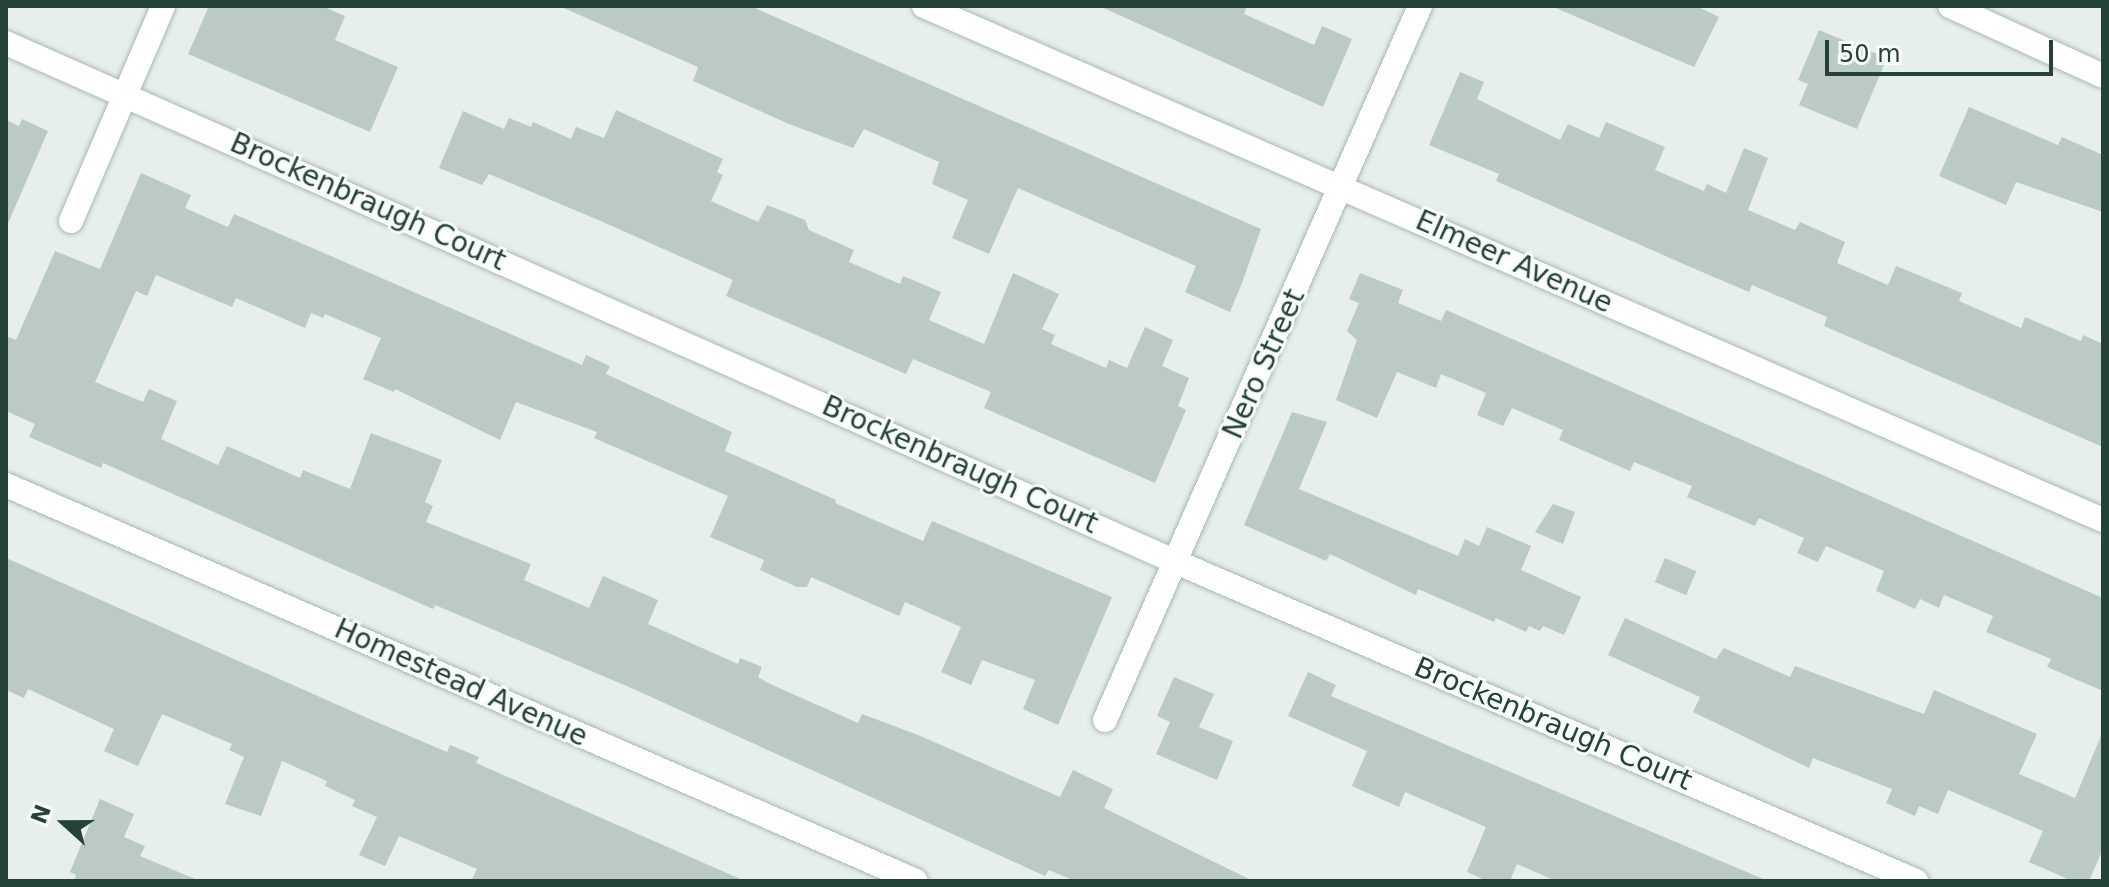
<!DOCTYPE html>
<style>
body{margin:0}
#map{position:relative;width:2109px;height:887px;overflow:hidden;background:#e6efeb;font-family:"DejaVu Sans",sans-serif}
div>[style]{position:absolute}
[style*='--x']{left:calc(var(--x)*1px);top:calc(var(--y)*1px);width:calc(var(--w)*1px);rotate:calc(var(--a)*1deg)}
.building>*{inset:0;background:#bbcac4;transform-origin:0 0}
.roads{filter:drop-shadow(0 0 2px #a8b8b2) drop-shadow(0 0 2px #a8b8b2)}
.street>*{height:24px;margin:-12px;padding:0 12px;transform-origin:12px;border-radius:12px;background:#fff}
span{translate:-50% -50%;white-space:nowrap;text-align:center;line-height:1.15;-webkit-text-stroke:6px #f7fbf9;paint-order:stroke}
.street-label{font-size:28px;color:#24423a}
.frame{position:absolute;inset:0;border:8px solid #24423a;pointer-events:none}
.north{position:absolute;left:24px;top:783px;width:80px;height:80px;-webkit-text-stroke:6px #f7fbf9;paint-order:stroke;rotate:291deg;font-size:22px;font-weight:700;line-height:32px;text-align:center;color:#24423a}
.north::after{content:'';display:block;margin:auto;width:28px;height:36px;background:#24423a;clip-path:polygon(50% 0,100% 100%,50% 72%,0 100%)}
.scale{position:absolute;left:1825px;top:40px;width:228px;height:36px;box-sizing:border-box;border:4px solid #24423a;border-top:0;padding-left:10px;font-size:24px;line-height:28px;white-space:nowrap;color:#24423a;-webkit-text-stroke:6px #f7fbf9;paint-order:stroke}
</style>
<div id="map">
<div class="building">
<div style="clip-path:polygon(209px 6px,322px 6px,345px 16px,335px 40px,398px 67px,370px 132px,188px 54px)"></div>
<div style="clip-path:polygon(559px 6px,750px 6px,1261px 229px,1242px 283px,1230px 312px,1185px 292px,1196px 266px,1018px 188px,989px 254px,952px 238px,968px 200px,932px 184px,939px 162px,864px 129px,853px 148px,789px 124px,693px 81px,698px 67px)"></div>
<div style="clip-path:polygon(1099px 6px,1247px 6px,1244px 14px,1314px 45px,1322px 26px,1352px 39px,1323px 107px)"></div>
<div style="clip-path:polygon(1551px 6px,1696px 6px,1719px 17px,1694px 67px)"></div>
<div style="clip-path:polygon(1819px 30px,1887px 58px,1857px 129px,1799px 105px,1808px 84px,1798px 80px)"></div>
<div style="clip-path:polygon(1460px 72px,1484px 82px,1477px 99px,1560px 140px,1568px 124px,1599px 138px,1606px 122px,1665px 147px,1655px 170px,1704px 191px,1707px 184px,1726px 193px,1744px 148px,1768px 158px,1748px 210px,1795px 230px,1800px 222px,1845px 242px,1837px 263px,1888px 285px,1896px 266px,1962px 293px,1959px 301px,2021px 328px,2025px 317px,2081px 341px,2083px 335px,2103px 344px,2103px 447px,1824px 326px,1827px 317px,1752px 285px,1749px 292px,1688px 266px,1496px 181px,1499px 174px,1429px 145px)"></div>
<div style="clip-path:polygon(1969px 107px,2058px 145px,2062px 137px,2103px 155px,2103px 212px,2016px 182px,2006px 205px,1939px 176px)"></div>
<div style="clip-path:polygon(616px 110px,723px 159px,717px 172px,723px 175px,711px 201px,758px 222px,767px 205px,805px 220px,809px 230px,854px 250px,849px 262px,900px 284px,903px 276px,941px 292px,929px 320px,984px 344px,1013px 273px,1059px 294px,1042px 329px,1055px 335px,1051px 344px,1106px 368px,1109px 360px,1127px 368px,1145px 327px,1173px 340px,1162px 366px,1189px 378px,1178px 406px,1186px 410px,1155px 483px,984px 408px,991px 392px,913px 359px,906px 374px,726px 296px,733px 280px,603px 222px,489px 174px,482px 185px,439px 168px,463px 111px,504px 129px,509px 118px,531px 127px,533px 122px,571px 139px,576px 127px,604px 138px)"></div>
<div style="clip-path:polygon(22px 119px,48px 131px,6px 228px,6px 120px,19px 126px)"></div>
<div style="clip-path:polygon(141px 173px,191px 195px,185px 208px,228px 227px,234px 214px,582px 365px,586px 355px,610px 366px,606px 374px,732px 432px,725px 451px,836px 500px,835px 503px,923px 541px,932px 521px,1112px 597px,1058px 725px,1023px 709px,1035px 680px,982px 660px,971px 685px,941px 672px,961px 627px,905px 602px,899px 616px,811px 577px,807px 587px,797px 587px,760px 570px,764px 560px,710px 537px,728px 496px,594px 438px,597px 432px,516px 402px,500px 440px,395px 389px,394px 392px,363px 379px,381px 338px,325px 314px,323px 318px,311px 313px,305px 328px,236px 298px,232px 307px,156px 275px,147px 296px,136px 291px,95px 382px,143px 402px,149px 389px,177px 401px,161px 439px,218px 465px,227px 446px,300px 478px,303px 470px,350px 489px,371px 433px,442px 460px,425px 502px,433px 506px,426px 522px,531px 564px,524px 580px,589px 608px,603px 576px,658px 600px,648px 624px,738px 664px,740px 658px,762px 667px,758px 677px,768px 683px,858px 723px,862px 714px,918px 735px,1060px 797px,1073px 770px,1113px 789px,1104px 808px,1253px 881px,1075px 881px,1049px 870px,1045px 876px,629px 687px,435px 605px,433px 609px,103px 463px,101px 468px,29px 437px,35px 424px,6px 411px,6px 336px,16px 340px,55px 251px,100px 269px)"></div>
<div style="clip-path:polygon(1360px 273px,1403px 290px,1398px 303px,1441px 321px,1446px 310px,2103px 598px,2103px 691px,2047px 667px,2051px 659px,1986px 632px,1993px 616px,1944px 595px,1939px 608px,1920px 599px,1915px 609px,1876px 591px,1884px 571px,1826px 546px,1818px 562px,1797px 553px,1804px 538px,1759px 518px,1755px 526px,1687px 497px,1692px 486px,1634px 462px,1630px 471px,1559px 440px,1563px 430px,1512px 408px,1503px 426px,1477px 415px,1486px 393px,1441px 374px,1436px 388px,1397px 372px,1377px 418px,1336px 400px,1357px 340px,1347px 331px,1359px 303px,1349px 299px)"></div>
<div style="clip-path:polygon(1292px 412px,1327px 422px,1299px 489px,1458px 556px,1465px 539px,1479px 546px,1487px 527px,1531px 546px,1521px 570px,1581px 597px,1564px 635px,1543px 626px,1540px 631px,1529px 626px,1526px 632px,1496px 618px,1494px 622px,1418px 589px,1416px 595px,1330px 554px,1326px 561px,1244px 525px)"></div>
<div style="clip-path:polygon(1553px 504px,1575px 512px,1563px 544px,1535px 532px)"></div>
<div style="clip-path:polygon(6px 558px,365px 717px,447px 752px,450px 745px,479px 757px,476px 763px,745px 881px,471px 881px,477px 869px,399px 836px,385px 866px,359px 855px,377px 817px,352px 806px,355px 800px,325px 786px,327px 781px,282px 761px,261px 816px,225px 804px,244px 757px,229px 750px,232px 744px,162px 714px,138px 766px,104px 751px,114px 729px,28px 689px,24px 698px,6px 690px)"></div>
<div style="left:1665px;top:558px;width:34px;height:26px;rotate:23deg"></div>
<div style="clip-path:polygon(1625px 618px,1716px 659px,1724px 648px,1790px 677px,1795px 666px,1924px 714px,1934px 690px,2037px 734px,2019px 774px,2075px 798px,2103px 731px,2103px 849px,2089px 881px,2072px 881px,2029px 862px,2043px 831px,1948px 790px,1938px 814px,1919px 806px,1915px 816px,1886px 803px,1892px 789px,1813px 758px,1809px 768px,1693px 712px,1700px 697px,1608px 655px)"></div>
<div style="clip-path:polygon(1308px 672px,1336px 685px,1331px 696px,1768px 881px,1556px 881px,1517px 864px,1510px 881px,1487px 881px,1467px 872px,1486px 827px,1405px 792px,1399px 807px,1352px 786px,1367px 751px,1288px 716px)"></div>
<div style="clip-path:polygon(1174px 677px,1214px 694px,1199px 727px,1233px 741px,1217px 780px,1156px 754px,1170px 722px,1157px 716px)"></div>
<div style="clip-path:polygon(100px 799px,134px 814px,124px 837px,145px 846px,140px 856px,200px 881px,74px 881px,76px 875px,70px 872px)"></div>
</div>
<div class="roads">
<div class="street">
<div style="--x:924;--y:6;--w:1286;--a:23.56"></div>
<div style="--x:1950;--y:6;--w:168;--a:24.6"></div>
<div style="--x:6;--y:43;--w:1280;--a:23.92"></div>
<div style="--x:1176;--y:562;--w:806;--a:23.32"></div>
<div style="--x:71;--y:221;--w:234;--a:-66.8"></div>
<div style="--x:6;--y:485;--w:992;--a:23.52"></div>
<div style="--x:1105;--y:720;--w:780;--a:-66.19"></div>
</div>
</div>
<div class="street-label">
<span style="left:368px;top:202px;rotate:24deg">Brockenbraugh Court</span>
<span style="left:1514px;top:262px;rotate:24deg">Elmeer Avenue</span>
<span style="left:1264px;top:364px;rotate:-66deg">Nero Street</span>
<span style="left:960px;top:465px;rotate:24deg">Brockenbraugh Court</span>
<span style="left:461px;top:683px;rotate:24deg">Homestead Avenue</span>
<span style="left:1553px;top:724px;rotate:23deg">Brockenbraugh Court</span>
</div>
<div class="frame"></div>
<div class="north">N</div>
<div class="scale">50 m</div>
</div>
